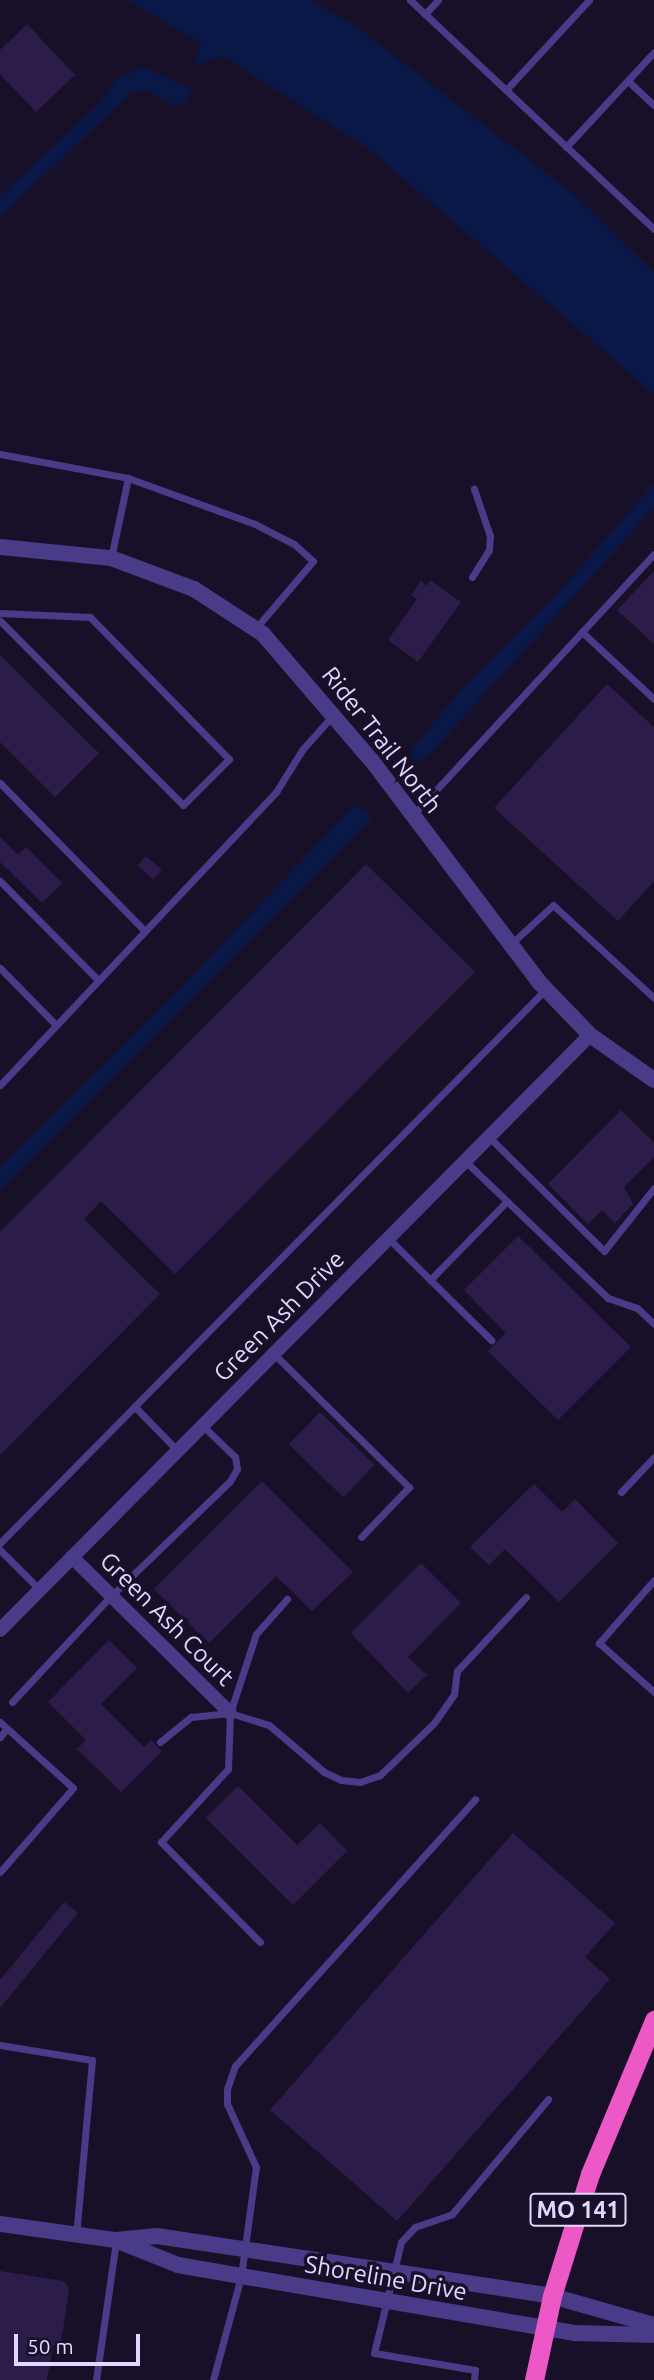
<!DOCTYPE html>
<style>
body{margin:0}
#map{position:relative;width:654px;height:2380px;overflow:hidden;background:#181029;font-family:Ubuntu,sans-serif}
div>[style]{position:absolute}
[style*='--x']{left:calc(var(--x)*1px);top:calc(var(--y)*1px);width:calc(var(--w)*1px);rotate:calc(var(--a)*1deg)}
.water>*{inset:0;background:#0a1848}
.building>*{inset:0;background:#2c1c4a;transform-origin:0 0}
.service>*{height:7px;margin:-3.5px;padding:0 3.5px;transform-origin:3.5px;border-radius:3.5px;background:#493b88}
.minor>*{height:14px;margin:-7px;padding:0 7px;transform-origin:7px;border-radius:7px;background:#493b88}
.tertiary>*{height:16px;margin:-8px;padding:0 8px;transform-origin:8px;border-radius:8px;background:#493b88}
.trunk>*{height:19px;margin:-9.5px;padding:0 9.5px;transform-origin:9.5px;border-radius:9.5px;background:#ec59c6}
span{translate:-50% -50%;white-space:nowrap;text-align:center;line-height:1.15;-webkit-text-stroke:7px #181029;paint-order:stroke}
.shield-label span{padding:2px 5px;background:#181029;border:2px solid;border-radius:5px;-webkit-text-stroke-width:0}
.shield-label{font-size:23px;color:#e2d8ff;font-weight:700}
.street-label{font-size:24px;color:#e2d8ff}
.scale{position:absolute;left:14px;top:2334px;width:126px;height:32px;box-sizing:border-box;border:4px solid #e2d8ff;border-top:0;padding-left:9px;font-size:21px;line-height:24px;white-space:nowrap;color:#e2d8ff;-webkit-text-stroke:5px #181029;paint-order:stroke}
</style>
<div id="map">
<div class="water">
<div style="clip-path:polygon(127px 0,311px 0,358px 28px,572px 193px,654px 272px,654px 394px,369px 149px,228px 59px,220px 56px,199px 65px,195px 61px,201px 47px,197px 40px)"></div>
<div style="clip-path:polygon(143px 67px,187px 87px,191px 91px,186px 101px,175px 106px,148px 91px,133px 91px,0 217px,0 196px,102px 101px,118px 78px)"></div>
<div style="clip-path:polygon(654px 484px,654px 508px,426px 758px,412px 764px,413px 747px,460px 691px,557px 594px)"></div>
<div style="clip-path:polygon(354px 806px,370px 812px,370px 820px,0 1190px,0 1167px,173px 996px)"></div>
</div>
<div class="building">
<div style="clip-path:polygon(27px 24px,75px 75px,36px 112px,0 74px,0 50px)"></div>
<div style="clip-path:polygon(654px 571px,654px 644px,617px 610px)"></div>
<div style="clip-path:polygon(430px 580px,461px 602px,418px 662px,388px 640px,417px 599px,411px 595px,421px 581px,427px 586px)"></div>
<div style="clip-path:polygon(0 655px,99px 753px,55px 797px,0 742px)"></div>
<div style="clip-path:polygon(607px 684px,654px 727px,654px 881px,618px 921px,494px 808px)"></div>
<div style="clip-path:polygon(0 837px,18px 855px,26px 847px,62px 883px,42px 903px,0 862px)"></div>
<div style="left:146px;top:856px;width:21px;height:13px;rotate:41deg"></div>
<div style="clip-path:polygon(366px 864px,475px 972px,175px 1274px,101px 1201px,84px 1219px,160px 1294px,0 1455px,0 1232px)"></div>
<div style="clip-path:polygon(621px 1110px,654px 1143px,654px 1157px,624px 1187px,633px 1204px,615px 1223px,602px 1210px,588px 1224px,548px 1184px)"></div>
<div style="clip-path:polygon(518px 1236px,631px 1347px,558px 1420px,488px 1351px,506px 1333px,464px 1290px)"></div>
<div style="left:320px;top:1412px;width:76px;height:45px;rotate:44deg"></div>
<div style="clip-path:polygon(262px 1481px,353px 1572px,312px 1611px,276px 1576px,209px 1643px,154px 1589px)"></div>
<div style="clip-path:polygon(534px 1484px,562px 1512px,575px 1499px,618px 1543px,559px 1602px,505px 1549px,489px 1565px,470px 1547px)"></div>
<div style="clip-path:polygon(421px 1563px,461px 1603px,408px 1657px,427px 1675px,408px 1693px,351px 1633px)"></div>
<div style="clip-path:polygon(109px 1640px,137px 1668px,101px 1704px,144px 1747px,151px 1740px,162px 1751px,121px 1792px,77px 1749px,86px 1740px,48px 1702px)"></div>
<div style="clip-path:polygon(238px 1786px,297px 1845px,320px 1823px,347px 1851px,293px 1905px,206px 1818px)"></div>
<div style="clip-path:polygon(513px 1833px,615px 1923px,585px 1957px,610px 1979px,397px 2221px,270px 2110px)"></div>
<div style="clip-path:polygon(64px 1902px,78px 1913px,0 2008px,0 1980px)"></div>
<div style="clip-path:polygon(0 2271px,64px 2281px,69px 2288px,63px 2330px,59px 2347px,53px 2345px,47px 2380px,0 2380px)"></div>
</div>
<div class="service">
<div style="--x:410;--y:0;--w:21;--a:43"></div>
<div style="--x:438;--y:0;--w:19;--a:133"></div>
<div style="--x:425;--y:14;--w:111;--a:43.2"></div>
<div style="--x:589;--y:0;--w:122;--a:132.7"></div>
<div style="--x:506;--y:90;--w:203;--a:43.2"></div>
<div style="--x:628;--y:81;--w:35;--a:43"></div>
<div style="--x:566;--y:147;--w:129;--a:-47.2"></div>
<div style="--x:0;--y:454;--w:130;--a:10.6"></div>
<div style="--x:128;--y:478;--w:135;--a:19.9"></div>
<div style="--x:255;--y:524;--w:44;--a:27.1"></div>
<div style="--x:294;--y:544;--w:25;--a:42"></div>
<div style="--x:313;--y:561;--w:88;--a:130.4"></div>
<div style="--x:111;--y:558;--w:82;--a:-78"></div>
<div style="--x:472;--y:577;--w:32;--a:-58"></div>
<div style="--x:489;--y:550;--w:14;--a:-86"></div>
<div style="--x:490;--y:536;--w:50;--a:-108.8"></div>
<div style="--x:0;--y:613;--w:90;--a:2.5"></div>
<div style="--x:90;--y:617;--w:199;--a:45.6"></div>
<div style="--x:229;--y:759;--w:65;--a:135"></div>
<div style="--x:183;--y:805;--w:260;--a:-134.8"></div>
<div style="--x:582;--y:632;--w:98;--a:42.9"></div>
<div style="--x:0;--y:783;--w:206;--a:45.6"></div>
<div style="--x:413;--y:815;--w:355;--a:-47.3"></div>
<div style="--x:0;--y:881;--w:139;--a:45.3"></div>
<div style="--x:511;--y:944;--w:57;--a:-42.9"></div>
<div style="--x:553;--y:905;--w:137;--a:42.6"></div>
<div style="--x:0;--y:968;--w:80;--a:45.5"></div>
<div style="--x:0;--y:1085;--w:403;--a:-46.7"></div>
<div style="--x:276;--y:792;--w:49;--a:-58.2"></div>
<div style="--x:302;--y:750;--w:48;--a:-48.4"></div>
<div style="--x:489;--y:1137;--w:162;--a:44.7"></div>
<div style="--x:604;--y:1251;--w:80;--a:-51.6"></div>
<div style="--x:465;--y:1161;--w:198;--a:43.8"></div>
<div style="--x:608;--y:1298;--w:31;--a:19"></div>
<div style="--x:637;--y:1308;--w:23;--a:43"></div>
<div style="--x:389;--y:1239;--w:144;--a:44.7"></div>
<div style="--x:430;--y:1280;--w:110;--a:-45.7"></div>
<div style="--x:274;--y:1354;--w:190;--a:44.6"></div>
<div style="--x:409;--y:1487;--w:69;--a:133.8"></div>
<div style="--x:135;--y:1407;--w:62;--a:45.7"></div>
<div style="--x:621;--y:1492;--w:48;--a:-46.7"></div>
<div style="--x:0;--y:1543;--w:776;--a:-45.42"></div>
<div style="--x:0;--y:1550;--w:57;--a:45"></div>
<div style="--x:654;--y:1580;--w:84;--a:131.1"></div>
<div style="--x:599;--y:1643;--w:74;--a:41.7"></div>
<div style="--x:12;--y:1702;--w:145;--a:-47"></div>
<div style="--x:111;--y:1596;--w:165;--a:-44"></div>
<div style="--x:230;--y:1481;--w:14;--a:-60"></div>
<div style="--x:237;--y:1469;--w:12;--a:-99"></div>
<div style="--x:235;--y:1457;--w:45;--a:-135.9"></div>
<div style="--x:0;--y:1722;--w:98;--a:42.1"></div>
<div style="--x:73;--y:1788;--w:111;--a:131"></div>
<div style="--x:0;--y:1737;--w:11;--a:-52"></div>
<div style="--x:160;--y:1742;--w:40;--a:-39"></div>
<div style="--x:191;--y:1717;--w:39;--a:-6"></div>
<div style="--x:230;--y:1713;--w:41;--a:17.1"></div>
<div style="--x:269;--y:1725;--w:72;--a:40.5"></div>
<div style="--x:324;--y:1772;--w:19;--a:25"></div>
<div style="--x:341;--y:1780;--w:19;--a:6"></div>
<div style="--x:360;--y:1782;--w:21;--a:-19"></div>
<div style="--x:380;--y:1775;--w:75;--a:-43.9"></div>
<div style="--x:434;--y:1723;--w:35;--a:-55"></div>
<div style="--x:454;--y:1694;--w:23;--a:-83"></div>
<div style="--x:457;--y:1671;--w:101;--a:-47"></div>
<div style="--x:260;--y:1942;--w:141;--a:-134.7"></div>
<div style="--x:161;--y:1842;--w:99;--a:-47.5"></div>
<div style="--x:228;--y:1769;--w:56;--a:-88"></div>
<div style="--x:230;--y:1713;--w:83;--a:-71.8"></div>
<div style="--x:256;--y:1634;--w:47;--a:-48.5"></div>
<div style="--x:0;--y:2045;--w:93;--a:9.3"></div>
<div style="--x:92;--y:2060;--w:176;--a:95.2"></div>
<div style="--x:96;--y:2380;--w:140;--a:-81.8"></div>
<div style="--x:213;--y:2380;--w:108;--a:-74.9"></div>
<div style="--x:241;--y:2276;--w:110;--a:-82.2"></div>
<div style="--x:256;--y:2167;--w:69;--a:-114.7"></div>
<div style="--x:227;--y:2104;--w:15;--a:-90"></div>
<div style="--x:227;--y:2089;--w:24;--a:-71"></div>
<div style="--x:235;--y:2066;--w:359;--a:-48"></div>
<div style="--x:474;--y:2380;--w:10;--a:-84"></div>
<div style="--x:475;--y:2370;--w:102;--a:-170.4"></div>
<div style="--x:374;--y:2353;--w:114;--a:-76.3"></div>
<div style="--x:401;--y:2242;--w:21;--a:-47"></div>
<div style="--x:415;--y:2227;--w:39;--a:-19"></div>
<div style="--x:452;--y:2214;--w:150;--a:-50.1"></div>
</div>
<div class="minor">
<div style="--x:72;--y:1557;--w:222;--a:44.6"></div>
<div style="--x:0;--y:1630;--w:838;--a:-45.24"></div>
</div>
<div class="tertiary">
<div style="--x:0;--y:547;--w:112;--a:5.7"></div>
<div style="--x:111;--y:558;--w:89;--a:20.5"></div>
<div style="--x:194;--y:589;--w:82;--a:33.1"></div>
<div style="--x:263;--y:634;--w:167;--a:49.4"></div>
<div style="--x:372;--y:761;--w:277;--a:52.9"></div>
<div style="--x:539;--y:982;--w:74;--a:46.1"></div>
<div style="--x:590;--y:1035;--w:78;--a:35.1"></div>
<div style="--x:0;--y:2224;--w:117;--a:7.9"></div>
<div style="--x:116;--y:2240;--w:41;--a:-5.6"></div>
<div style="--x:157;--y:2236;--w:400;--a:8.6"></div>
<div style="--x:552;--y:2296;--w:106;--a:15.9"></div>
<div style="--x:118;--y:2241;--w:65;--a:21.8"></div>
<div style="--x:178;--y:2265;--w:64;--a:9.9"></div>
<div style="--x:241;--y:2276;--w:339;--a:9.7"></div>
<div style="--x:575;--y:2333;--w:79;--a:1.5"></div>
</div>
<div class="trunk">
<div style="--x:534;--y:2380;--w:86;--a:-77.9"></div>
<div style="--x:552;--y:2296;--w:128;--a:-72.7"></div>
<div style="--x:590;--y:2174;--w:167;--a:-67.4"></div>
</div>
<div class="shield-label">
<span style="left:578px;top:2210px">MO 141</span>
</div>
<div class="street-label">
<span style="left:382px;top:740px;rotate:52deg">Rider Trail North</span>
<span style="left:279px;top:1316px;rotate:-45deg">Green Ash Drive</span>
<span style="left:167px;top:1619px;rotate:45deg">Green Ash Court</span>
<span style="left:386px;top:2278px;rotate:10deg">Shoreline Drive</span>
</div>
<div class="scale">50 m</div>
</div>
